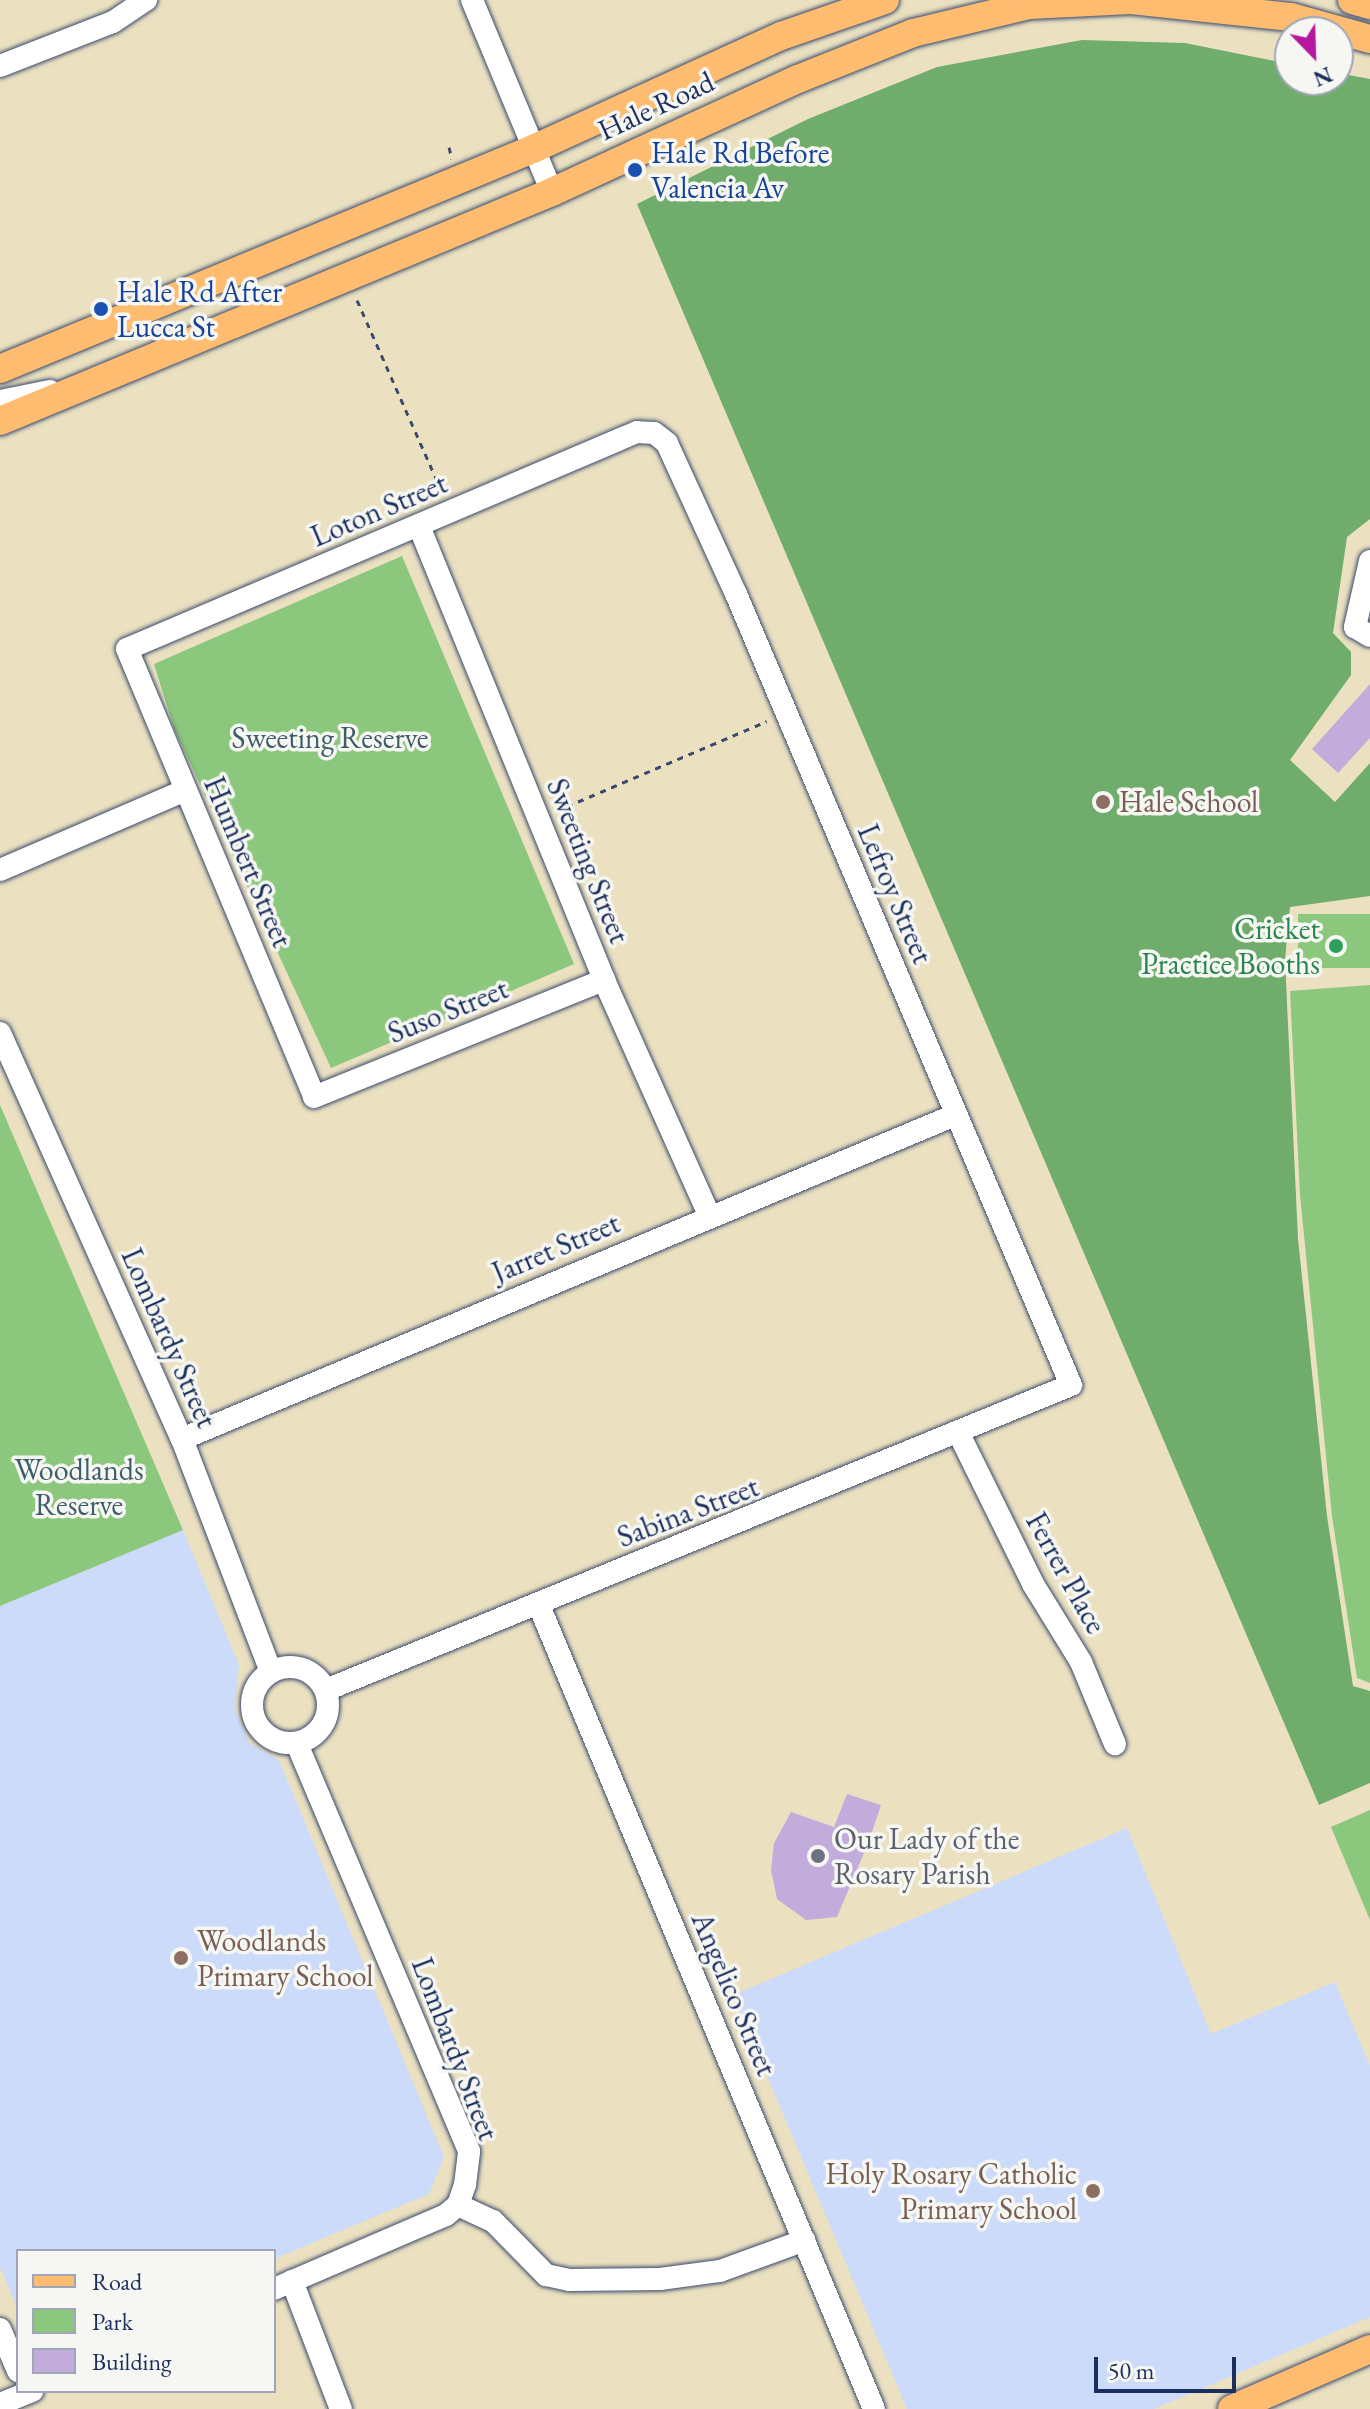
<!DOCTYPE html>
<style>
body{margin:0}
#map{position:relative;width:1370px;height:2409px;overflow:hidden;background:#ebe1c1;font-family:"EB Garamond",serif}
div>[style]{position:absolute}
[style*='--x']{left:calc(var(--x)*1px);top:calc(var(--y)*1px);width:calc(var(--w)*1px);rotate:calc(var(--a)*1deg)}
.built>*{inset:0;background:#cddbfa}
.green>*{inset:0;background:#8bc77c;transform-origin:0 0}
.forest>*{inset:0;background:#70ac6c}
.building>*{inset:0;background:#c1acdc}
.path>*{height:3px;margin-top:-1.5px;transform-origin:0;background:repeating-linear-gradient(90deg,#3a4a6d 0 6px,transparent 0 12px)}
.roads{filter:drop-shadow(0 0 2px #3a4a6d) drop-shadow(0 0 2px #3a4a6d)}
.minor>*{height:22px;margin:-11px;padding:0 11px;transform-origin:11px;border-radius:11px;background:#fff}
.minor>.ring{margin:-11px;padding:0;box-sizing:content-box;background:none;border:22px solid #fff;border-radius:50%}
.major>*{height:28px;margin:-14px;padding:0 14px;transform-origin:14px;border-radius:14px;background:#febc71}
.dots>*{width:22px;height:22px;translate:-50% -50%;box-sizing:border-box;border:4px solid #f6f6f2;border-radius:50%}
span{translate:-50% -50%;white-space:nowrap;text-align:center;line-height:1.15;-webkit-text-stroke:7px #f6f6f2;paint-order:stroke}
.street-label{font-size:30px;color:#1b2f5e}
.transit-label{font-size:30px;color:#164399}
.left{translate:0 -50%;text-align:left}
.park-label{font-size:30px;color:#3d5d67}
.education-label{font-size:30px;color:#785e54}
.right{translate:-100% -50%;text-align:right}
.leisure-label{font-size:30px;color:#27864d}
.worship-label{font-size:30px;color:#5b616d}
.legend{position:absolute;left:16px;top:2249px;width:260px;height:144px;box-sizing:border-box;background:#f6f6f2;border:2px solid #9ea6b7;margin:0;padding:10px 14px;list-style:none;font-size:24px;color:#1b2f5e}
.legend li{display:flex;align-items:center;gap:16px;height:40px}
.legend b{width:40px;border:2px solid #9ea6b7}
.north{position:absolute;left:1274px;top:16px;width:80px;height:80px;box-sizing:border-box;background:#f6f6f2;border:2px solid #9ea6b7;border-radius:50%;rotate:157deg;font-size:22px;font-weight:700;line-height:32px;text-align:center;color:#1b2f5e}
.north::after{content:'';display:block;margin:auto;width:28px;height:36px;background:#b5179e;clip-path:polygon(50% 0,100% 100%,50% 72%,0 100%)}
.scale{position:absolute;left:1094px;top:2357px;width:142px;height:36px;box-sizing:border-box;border:4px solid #1b2f5e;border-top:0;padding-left:10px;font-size:24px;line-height:28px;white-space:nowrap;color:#1b2f5e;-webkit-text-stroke:6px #f6f6f2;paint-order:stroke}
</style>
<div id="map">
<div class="built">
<div style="clip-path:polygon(183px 1530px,239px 1665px,235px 1709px,249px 1743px,279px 1760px,444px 2157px,429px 2194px,274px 2259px,274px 2251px,18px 2251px,18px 2310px,0 2267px,0 1606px)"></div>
<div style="clip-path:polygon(1127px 1828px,1211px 2034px,1335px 1982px,1370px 2066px,1370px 2317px,1154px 2409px,907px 2409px,733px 1995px)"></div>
</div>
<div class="green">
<div style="clip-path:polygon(402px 556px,574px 964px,331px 1068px,174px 728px,154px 664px)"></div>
<div style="left:1370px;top:914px;width:54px;height:72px;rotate:90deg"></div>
<div style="clip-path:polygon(1370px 985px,1370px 1683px,1357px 1678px,1332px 1516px,1300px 1195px,1290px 991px)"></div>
<div style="clip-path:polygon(0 1105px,183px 1530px,0 1606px)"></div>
<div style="clip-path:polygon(1370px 1810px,1370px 1920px,1331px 1827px)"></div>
</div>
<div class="forest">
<div style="clip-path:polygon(1082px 40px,1185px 43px,1290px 64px,1290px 80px,1338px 80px,1338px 73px,1370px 79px,1370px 519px,1347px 537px,1333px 633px,1351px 652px,1351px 675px,1290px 760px,1335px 802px,1370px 763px,1370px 896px,1290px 907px,1285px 960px,1298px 1239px,1327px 1516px,1353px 1686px,1370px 1691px,1370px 1783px,1319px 1805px,637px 204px,808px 119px,937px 67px)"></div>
</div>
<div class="building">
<div style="clip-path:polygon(1370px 684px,1370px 738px,1338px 773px,1312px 749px)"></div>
<div style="clip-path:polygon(847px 1794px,881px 1805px,869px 1841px,837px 1917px,806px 1920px,777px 1899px,771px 1870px,774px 1843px,791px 1812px,834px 1827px)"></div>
</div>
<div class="path">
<div style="--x:449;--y:147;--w:12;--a:76"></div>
<div style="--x:357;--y:300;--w:212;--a:66.1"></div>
<div style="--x:556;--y:811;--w:229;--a:-23.1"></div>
</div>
<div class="roads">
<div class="minor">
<div style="--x:472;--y:0;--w:208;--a:67.4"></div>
<div style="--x:0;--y:66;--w:121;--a:-21.3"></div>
<div style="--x:113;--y:22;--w:40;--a:-34"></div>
<div style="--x:0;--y:401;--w:51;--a:-11.3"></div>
<div style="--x:419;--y:526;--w:490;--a:67.8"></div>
<div style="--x:604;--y:980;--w:257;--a:65.9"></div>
<div style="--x:1370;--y:561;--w:68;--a:102.8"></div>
<div style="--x:1355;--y:627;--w:17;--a:31"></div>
<div style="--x:0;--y:870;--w:202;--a:-23.3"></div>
<div style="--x:0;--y:1033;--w:445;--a:65.9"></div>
<div style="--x:182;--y:1439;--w:249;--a:69.1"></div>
<div style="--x:959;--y:1434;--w:167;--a:63.7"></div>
<div style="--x:1033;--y:1584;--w:92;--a:58.4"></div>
<div style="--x:1081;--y:1662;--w:89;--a:67.5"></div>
<div style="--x:182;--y:1439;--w:838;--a:-22.74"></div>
<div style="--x:538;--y:1603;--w:873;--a:67.37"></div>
<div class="ring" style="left:252px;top:1667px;width:54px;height:54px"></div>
<div style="--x:326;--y:1690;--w:805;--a:-22.26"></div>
<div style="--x:1071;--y:1385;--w:859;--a:-112.95"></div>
<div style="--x:736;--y:594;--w:166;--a:-114.6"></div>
<div style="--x:667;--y:443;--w:16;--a:-142"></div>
<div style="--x:654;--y:433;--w:17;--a:-177"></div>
<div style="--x:637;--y:432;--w:554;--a:156.95"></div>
<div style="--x:127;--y:649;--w:485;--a:67.3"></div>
<div style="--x:314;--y:1097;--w:313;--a:-22"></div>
<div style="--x:458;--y:2205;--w:38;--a:25"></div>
<div style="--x:493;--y:2221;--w:76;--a:45.5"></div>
<div style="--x:546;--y:2275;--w:24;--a:12"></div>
<div style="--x:569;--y:2280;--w:91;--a:-0.6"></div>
<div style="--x:660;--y:2279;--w:61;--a:-7.6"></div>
<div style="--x:720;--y:2271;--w:90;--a:-20"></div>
<div style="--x:292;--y:2281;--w:137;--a:69.1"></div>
<div style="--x:274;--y:2289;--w:187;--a:-23.3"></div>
<div style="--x:446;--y:2215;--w:16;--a:-40"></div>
<div style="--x:458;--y:2205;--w:21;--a:-71"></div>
<div style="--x:465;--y:2185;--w:34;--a:-83"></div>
<div style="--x:469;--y:2151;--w:443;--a:-112.9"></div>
<div style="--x:0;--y:2329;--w:46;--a:66.8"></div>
<div style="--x:0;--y:2404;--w:35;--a:-22"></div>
</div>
<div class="major">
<div style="--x:1352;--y:0;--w:19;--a:16"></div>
<div style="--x:0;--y:369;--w:577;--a:-22.43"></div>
<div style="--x:533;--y:149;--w:273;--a:-24.5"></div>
<div style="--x:781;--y:36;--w:110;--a:-19.1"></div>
<div style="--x:0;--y:421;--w:598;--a:-22.53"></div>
<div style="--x:552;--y:192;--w:271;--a:-24.7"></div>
<div style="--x:798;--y:79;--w:124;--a:-21.8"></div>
<div style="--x:913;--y:33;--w:120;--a:-13.5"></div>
<div style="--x:1030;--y:5;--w:101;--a:-2.8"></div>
<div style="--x:1131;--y:0;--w:161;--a:6.1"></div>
<div style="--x:1291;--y:17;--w:82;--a:15.6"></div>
<div style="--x:1232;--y:2409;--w:150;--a:-23.5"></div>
</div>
</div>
<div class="dots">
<div style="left:635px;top:170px;background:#1a4fb4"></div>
<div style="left:101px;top:309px;background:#1a4fb4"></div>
<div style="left:1103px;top:802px;background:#8d6e63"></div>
<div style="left:1336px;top:946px;background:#2e9e5b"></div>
<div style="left:818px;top:1856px;background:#6b7280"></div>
<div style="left:181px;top:1958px;background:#8d6e63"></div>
<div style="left:1093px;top:2191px;background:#8d6e63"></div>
</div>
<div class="street-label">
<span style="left:656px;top:106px;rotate:-25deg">Hale Road</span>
<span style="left:379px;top:510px;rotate:-23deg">Loton Street</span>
<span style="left:588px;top:861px;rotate:68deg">Sweeting Street</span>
<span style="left:248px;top:862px;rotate:67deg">Humbert Street</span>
<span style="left:895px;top:894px;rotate:67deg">Lefroy Street</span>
<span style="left:448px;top:1011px;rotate:-22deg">Suso Street</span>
<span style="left:556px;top:1248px;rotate:-23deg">Jarret Street</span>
<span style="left:169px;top:1338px;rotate:66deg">Lombardy Street</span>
<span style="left:688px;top:1512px;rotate:-21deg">Sabina Street</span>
<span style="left:1066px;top:1573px;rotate:61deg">Ferrer Place</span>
<span style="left:734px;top:1994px;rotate:67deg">Angelico Street</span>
<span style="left:455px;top:2049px;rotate:69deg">Lombardy Street</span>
</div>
<div class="transit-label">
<span class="left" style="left:651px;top:170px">Hale Rd Before<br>Valencia Av</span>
<span class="left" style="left:117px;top:309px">Hale Rd After<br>Lucca St</span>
</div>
<div class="park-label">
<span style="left:330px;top:738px">Sweeting Reserve</span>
<span style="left:79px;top:1487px">Woodlands<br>Reserve</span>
</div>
<div class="education-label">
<span class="left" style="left:1119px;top:802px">Hale School</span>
<span class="left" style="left:197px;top:1958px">Woodlands<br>Primary School</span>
<span class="right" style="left:1077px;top:2191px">Holy Rosary Catholic<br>Primary School</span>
</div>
<div class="leisure-label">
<span class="right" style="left:1320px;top:946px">Cricket<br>Practice Booths</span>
</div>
<div class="worship-label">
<span class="left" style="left:834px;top:1856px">Our Lady of the<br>Rosary Parish</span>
</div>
<ul class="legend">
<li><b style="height:10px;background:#febc71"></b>Road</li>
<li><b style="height:22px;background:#8bc77c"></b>Park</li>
<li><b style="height:22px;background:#c1acdc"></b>Building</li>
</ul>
<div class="north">N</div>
<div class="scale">50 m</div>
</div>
